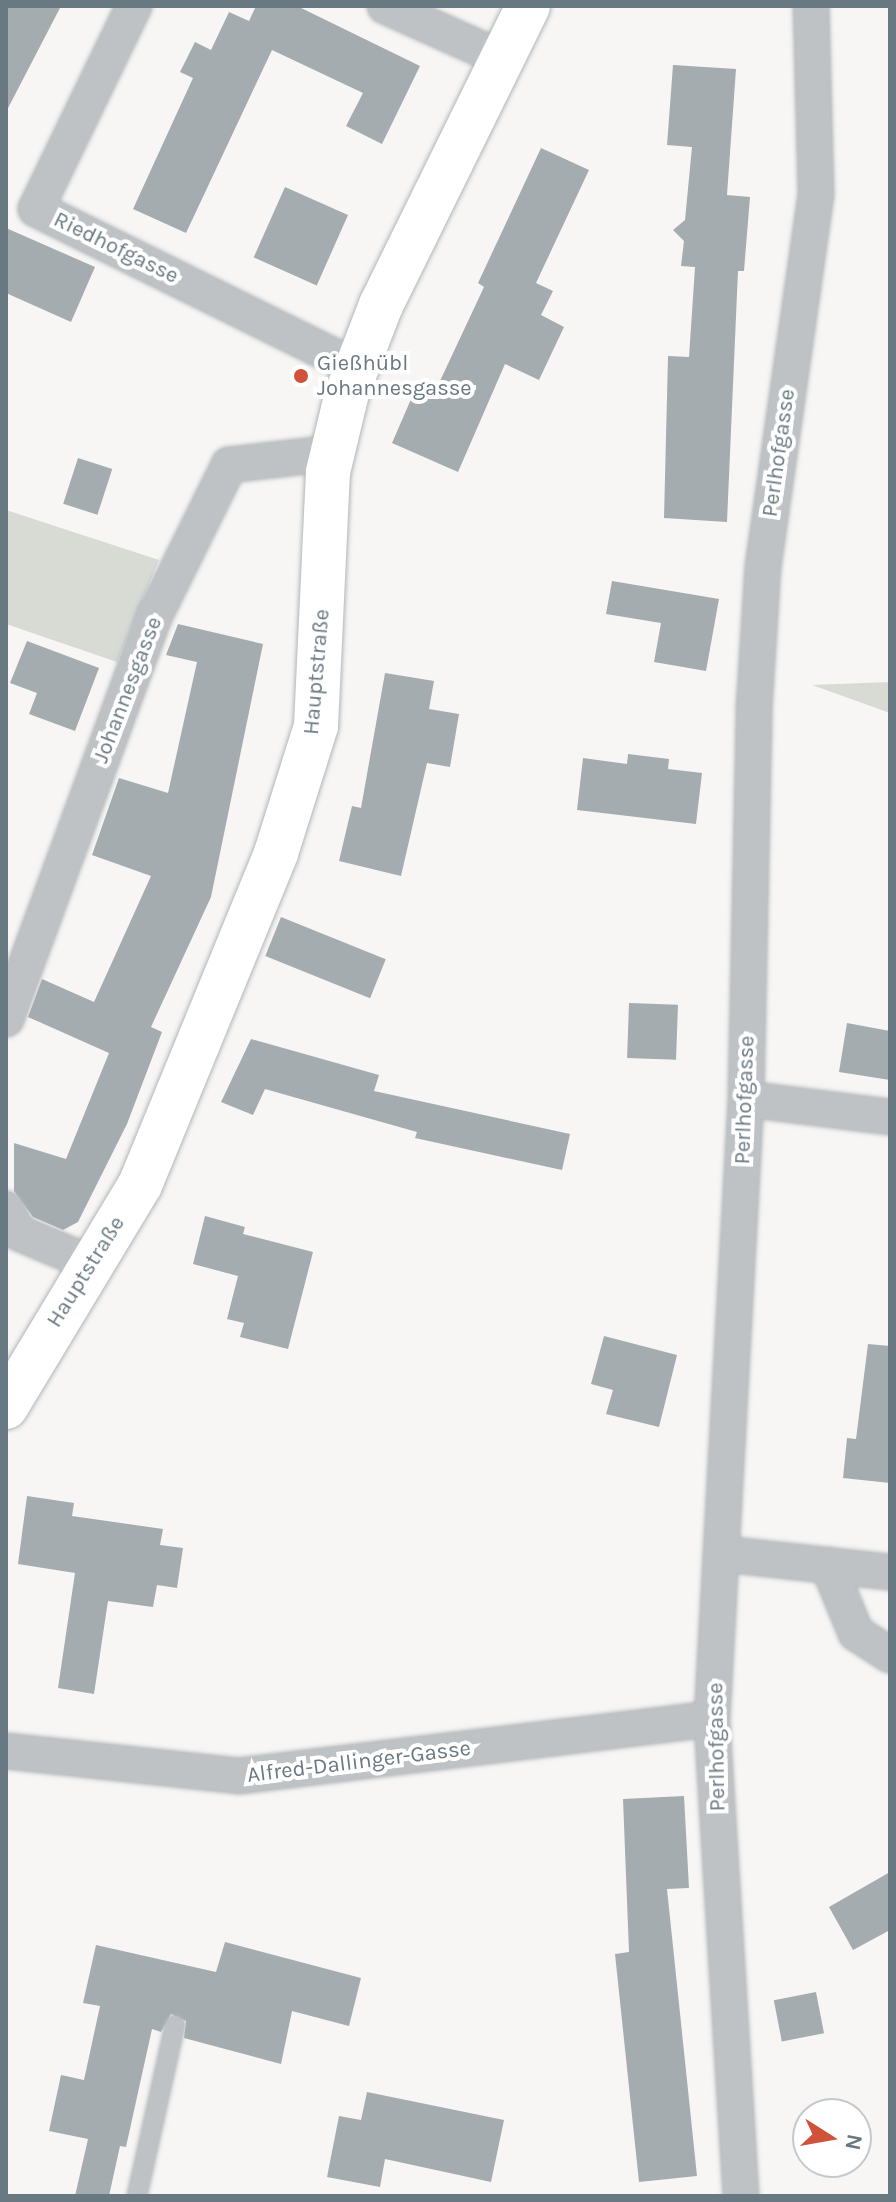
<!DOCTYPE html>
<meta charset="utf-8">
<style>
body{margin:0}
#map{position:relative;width:896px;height:2202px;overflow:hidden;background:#f7f6f4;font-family:Karla,sans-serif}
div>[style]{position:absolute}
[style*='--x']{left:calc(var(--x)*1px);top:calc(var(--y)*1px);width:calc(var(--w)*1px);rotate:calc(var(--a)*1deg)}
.green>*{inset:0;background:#d7dbd4}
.building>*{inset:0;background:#a4acb0;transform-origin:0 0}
.roads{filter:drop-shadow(0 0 2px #b1b6ba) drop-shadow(0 0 2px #b1b6ba)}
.service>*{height:18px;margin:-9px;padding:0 9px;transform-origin:9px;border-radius:9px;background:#bec2c5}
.minor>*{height:34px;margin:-17px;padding:0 17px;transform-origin:17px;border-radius:17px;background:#bec2c5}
.secondary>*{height:44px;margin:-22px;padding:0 22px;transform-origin:22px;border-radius:22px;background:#fff}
.dots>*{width:22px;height:22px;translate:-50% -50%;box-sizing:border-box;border:4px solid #fff;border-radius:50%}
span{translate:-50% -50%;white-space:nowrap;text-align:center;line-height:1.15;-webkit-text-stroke:8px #fff;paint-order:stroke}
.street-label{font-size:22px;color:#697982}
.poi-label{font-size:22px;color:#697982}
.left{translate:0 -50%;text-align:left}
.frame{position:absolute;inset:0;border:8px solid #697982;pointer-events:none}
.north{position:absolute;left:792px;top:2098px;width:80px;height:80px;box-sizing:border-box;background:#fff;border:2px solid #c3c9cd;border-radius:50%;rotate:101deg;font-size:22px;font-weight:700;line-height:32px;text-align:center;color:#697982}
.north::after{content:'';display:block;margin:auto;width:28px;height:36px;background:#d0523a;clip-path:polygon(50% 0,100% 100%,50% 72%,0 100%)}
</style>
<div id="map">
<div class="green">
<div style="clip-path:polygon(6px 510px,159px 560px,117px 662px,6px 624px)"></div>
<div style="clip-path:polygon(890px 682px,890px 713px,812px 685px)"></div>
</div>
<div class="building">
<div style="clip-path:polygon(6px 6px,61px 6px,6px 112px)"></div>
<div style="clip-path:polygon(256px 6px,297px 6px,420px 66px,382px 144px,346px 126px,363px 93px,272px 50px,186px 233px,133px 209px,193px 78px,180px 72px,195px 42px,211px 50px,229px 12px,249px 21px)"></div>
<div style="clip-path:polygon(673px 65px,736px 69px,727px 195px,750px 197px,744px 271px,738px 271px,727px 522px,664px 518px,668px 356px,689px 357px,695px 267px,681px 266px,684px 241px,673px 230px,685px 220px,692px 147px,667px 145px)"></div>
<div style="clip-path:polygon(541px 148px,589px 170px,536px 283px,553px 291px,541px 315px,564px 327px,539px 380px,505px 364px,458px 472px,392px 443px,415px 390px,432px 398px,484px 287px,478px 283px)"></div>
<div style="left:285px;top:187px;width:69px;height:77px;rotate:24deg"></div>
<div style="clip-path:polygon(6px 228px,95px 267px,71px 322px,6px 293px)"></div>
<div style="left:78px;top:458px;width:36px;height:48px;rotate:18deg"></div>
<div style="clip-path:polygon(612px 581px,719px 599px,706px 671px,654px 662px,661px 623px,606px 614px)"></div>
<div style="clip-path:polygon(178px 624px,263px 644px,211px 897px,151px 1027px,162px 1032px,127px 1124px,78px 1222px,63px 1230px,33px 1217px,14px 1191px,14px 1143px,66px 1159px,109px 1053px,28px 1017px,42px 979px,94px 1002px,151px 876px,92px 855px,119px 778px,168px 793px,197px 662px,166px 655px)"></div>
<div style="clip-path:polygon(27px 641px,99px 668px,75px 731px,29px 714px,37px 693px,10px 683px)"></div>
<div style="clip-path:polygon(385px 673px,434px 681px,429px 709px,459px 714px,450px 767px,427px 763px,401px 876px,339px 861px,352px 806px,361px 808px)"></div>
<div style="clip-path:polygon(628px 754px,669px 759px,668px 769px,702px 773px,696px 824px,577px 810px,583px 758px,627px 764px)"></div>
<div style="left:281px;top:917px;width:113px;height:42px;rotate:22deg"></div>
<div style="left:629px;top:1003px;width:49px;height:55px;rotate:2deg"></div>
<div style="clip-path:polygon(847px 1023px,890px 1031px,890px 1080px,839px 1072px)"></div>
<div style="clip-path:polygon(251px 1039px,379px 1075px,374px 1091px,570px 1134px,562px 1170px,415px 1138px,417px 1132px,265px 1089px,253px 1115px,221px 1102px)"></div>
<div style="clip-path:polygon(205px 1216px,245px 1227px,243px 1234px,313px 1252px,288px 1349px,240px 1337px,244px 1323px,227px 1319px,238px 1276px,193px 1264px)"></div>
<div style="clip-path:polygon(604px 1336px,677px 1355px,659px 1427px,606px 1414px,613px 1390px,591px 1384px)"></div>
<div style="clip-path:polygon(868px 1344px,890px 1346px,890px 1483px,843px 1478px,847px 1438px,856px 1439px)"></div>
<div style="clip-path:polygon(27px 1496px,74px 1503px,72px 1516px,163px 1529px,160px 1545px,183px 1548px,177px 1588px,157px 1585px,153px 1607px,108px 1601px,94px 1694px,58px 1688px,75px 1573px,18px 1564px)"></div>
<div style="clip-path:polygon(684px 1796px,689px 1888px,667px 1889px,697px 2176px,639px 2182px,615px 1954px,629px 1952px,623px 1799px)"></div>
<div style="clip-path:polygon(890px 1872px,890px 1930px,853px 1950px,829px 1907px)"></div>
<div style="clip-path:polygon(225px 1942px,361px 1978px,349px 2026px,292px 2011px,281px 2064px,184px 2038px,186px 2021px,171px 2014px,161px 2032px,152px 2029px,126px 2147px,120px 2146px,109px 2196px,75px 2196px,88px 2139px,49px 2131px,61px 2075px,84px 2080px,100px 2006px,83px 2003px,96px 1945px,216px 1972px)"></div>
<div style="left:816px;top:1992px;width:42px;height:43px;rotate:79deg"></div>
<div style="clip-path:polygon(367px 2092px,504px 2120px,491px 2182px,385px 2159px,380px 2187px,327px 2177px,339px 2116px,361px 2120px)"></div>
</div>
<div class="roads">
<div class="service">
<div style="--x:137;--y:2196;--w:175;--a:-77.5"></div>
</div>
<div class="minor">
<div style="--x:134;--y:6;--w:225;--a:115.8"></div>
<div style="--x:36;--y:209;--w:357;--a:26.3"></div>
<div style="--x:385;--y:6;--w:129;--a:24.2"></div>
<div style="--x:6;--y:1019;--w:431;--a:-69.8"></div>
<div style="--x:155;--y:615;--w:167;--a:-63.7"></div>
<div style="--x:229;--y:465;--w:104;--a:-6.6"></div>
<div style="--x:746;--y:1099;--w:145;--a:7.1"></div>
<div style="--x:6;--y:1209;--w:27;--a:62"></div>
<div style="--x:19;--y:1233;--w:79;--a:23"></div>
<div style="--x:723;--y:1554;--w:168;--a:6.2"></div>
<div style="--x:828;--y:1565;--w:74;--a:67.6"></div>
<div style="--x:856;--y:1633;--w:40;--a:32.9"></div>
<div style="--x:6;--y:1751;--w:234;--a:6.1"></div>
<div style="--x:239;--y:1776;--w:476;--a:-6.9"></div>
<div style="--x:741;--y:2196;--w:478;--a:-93.5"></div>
<div style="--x:712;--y:1719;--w:621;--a:-86.86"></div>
<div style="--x:746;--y:1099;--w:390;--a:-88.8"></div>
<div style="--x:754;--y:709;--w:142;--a:-86.4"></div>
<div style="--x:763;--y:567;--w:377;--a:-81.9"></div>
<div style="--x:816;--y:194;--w:188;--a:-91.5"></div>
</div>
<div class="secondary">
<div style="--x:6;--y:1407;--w:259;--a:-58.9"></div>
<div style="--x:140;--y:1185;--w:359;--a:-67.7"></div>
<div style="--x:276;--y:853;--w:133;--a:-72.5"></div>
<div style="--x:316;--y:726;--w:254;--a:-87.3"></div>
<div style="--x:328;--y:472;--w:81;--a:-76.5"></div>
<div style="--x:347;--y:393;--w:94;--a:-68.9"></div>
<div style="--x:381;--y:305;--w:333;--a:-63.8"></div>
</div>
</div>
<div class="dots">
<div style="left:301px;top:376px;background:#d0523a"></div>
</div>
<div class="street-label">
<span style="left:116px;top:248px;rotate:26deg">Riedhofgasse</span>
<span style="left:779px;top:453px;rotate:-82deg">Perlhofgasse</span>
<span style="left:317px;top:672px;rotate:-85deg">Hauptstraße</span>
<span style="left:128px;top:690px;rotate:-69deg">Johannesgasse</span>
<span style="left:745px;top:1100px;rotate:-88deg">Perlhofgasse</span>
<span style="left:86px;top:1272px;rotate:-58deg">Hauptstraße</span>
<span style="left:717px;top:1747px;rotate:-91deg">Perlhofgasse</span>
<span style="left:359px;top:1762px;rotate:-7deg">Alfred-Dallinger-Gasse</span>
</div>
<div class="poi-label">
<span class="left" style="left:317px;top:376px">Gießhübl<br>Johannesgasse</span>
</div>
<div class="frame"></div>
<div class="north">N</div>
</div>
